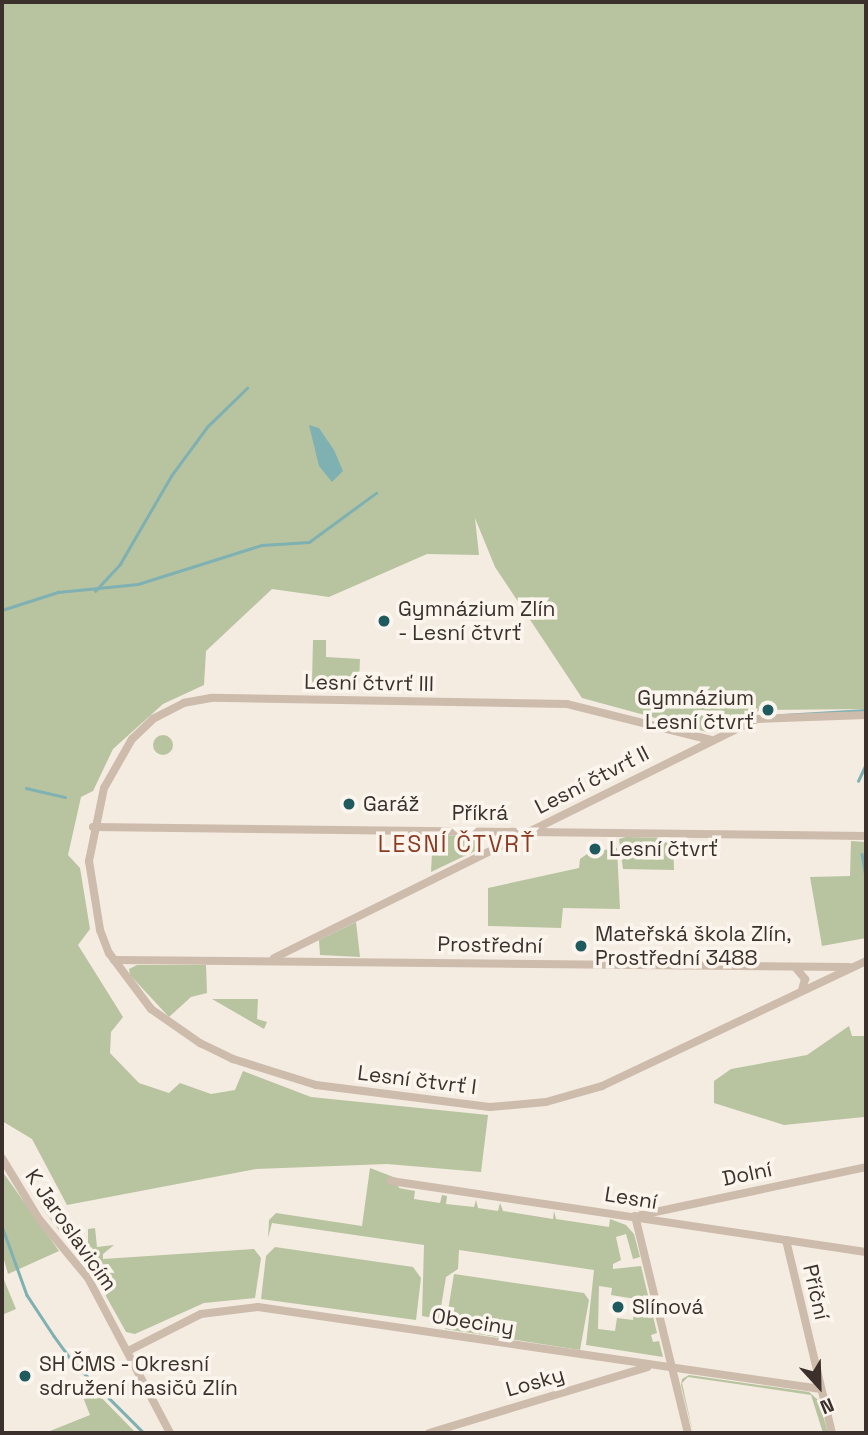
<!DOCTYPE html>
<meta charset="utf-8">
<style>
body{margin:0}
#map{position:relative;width:868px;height:1435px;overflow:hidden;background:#f4ebe1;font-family:"Space Grotesk",sans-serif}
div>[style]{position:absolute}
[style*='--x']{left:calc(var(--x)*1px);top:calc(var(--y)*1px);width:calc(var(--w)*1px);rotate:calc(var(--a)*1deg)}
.green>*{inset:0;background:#b8c4a0}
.round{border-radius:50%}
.water>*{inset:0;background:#7fb0b2}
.stream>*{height:2.5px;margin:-1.25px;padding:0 1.25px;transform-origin:1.25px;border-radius:1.25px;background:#7fb0b2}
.minor>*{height:8px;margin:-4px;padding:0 4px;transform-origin:4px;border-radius:4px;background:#cdbbac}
.dots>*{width:19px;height:19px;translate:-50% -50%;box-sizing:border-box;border:4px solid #fbf5ee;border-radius:50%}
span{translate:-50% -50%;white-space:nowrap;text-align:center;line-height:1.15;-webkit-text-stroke:7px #fbf5ee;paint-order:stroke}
.poi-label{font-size:21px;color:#3b302b}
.left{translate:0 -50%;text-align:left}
.right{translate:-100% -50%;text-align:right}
.street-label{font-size:21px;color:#3b302b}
.neighbourhood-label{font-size:23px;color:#8c3b22;letter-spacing:2px}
.frame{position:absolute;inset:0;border:4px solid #3b302b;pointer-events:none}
.north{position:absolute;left:784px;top:1351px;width:70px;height:70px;-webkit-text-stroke:5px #fbf5ee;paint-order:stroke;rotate:158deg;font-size:19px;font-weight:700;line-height:28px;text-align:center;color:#3b302b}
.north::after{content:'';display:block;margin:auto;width:24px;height:32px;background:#3b302b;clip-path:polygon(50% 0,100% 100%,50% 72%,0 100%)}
</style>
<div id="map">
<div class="green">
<div style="clip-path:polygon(2px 2px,866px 2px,866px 709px,761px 710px,707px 732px,582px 698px,495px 567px,475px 518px,479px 555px,427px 554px,329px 597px,272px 589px,206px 651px,204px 685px,163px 704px,113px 749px,93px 791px,81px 797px,68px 855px,80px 868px,90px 929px,78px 945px,123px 1017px,111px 1032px,110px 1053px,139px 1083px,169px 1093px,180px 1083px,211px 1094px,235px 1090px,243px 1071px,311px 1097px,488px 1115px,481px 1172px,387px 1164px,256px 1169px,67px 1205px,32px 1139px,2px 1121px)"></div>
<div style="clip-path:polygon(313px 640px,326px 640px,326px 657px,360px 659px,359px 683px,312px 682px)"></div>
<div class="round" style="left:153px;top:735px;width:20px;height:20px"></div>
<div style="clip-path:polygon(433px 835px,474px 836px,477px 850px,431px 872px)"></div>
<div style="clip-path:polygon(626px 837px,673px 838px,674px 870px,623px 869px,619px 839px)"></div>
<div style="clip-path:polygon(851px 841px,866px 842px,866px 938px,822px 946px,810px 877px,850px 876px)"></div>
<div style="clip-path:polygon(617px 848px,620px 909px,563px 908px,561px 928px,488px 926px,488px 888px,579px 868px,580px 859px,590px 852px)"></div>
<div style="clip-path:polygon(356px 922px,360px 957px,320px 955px,319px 940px)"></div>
<div style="clip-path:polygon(137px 965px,206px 965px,207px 993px,191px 997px,169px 1017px,130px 975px,129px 969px)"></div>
<div style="clip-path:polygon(212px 999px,258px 999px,257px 1019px,267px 1022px,264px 1029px)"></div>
<div style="clip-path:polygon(849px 1026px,852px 1036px,866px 1036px,864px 1117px,784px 1125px,714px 1103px,714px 1081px,731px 1069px,807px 1055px)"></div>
<div style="clip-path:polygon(evenodd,370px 1168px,396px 1178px,399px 1188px,415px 1191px,414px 1199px,440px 1203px,442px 1195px,447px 1196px,446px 1204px,474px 1207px,476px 1200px,478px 1208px,498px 1211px,500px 1203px,503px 1211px,553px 1219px,554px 1211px,556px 1219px,609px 1227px,610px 1219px,626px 1225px,634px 1234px,640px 1257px,633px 1259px,626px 1234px,616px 1237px,621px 1260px,613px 1264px,613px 1269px,641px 1266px,657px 1333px,651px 1335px,653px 1342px,659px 1341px,663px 1357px,586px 1345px,594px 1270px,459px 1250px,458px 1269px,446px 1277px,439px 1319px,422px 1316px,424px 1245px,272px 1223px,268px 1238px,269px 1220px,276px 1213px,362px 1226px,370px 1168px,599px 1286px,612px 1288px,611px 1295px,636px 1299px,633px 1320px,617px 1318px,615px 1331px,598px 1329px,599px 1286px)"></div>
<div style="clip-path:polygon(2px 1171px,59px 1251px,8px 1274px,2px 1253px)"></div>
<div style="clip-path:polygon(39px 1204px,98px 1276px,88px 1253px,88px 1229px,95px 1228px,97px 1247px,114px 1245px,103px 1254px,103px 1259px,254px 1249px,261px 1258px,255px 1298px,204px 1303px,135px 1334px,126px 1332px,97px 1280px)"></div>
<div style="clip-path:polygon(275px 1247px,413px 1267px,421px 1278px,416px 1320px,261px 1299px,266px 1256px)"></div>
<div style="clip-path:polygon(454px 1274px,584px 1293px,589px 1300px,580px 1350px,445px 1329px)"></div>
<div style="clip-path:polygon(2px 1275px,16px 1309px,2px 1315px)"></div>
<div style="clip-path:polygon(689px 1375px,809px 1392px,819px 1401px,828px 1433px,823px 1433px,811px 1395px,688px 1377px,682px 1383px,693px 1433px,681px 1385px,682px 1379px)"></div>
<div style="clip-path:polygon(86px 1382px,136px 1433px,45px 1433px,90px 1415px,79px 1387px)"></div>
</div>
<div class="water">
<div style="clip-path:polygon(309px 425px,319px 428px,334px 450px,343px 471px,332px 482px,319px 466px)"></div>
</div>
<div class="stream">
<div style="--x:95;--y:591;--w:37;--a:-47"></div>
<div style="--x:120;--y:564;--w:102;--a:-59.9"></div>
<div style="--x:171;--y:476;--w:61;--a:-53.7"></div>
<div style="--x:207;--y:427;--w:56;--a:-44.3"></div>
<div style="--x:2;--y:610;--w:59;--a:-17.8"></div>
<div style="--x:58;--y:592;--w:80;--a:-5.7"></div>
<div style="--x:138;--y:584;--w:130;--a:-17.5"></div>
<div style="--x:262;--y:545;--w:47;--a:-3.7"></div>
<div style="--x:309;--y:542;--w:83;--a:-36.2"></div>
<div style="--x:749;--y:717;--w:117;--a:-3.4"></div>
<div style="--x:858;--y:781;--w:19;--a:-65"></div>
<div style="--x:26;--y:788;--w:40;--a:13"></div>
<div style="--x:862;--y:854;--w:22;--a:80"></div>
<div style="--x:2;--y:1226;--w:73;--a:70.1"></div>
<div style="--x:27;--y:1295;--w:49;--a:56.6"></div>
<div style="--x:54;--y:1336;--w:31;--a:54"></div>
<div style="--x:72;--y:1361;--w:102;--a:45"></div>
</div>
<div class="minor">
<div style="--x:711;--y:740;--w:148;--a:-166"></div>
<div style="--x:567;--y:704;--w:356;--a:-179"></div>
<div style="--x:211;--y:698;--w:27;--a:170"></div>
<div style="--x:184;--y:703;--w:35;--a:153"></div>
<div style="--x:153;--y:719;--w:29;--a:136"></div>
<div style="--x:132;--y:739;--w:56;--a:119.7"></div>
<div style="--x:104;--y:788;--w:75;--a:101.6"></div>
<div style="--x:89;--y:861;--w:70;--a:80.9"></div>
<div style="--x:100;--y:930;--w:25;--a:69"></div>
<div style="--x:109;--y:953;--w:70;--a:53.1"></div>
<div style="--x:151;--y:1009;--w:60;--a:34.8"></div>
<div style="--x:200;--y:1043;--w:37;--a:26"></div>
<div style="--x:233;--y:1059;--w:87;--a:17.4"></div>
<div style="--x:316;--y:1085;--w:175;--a:7.2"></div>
<div style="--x:490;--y:1107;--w:56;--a:-5.1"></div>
<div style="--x:546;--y:1102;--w:58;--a:-15.9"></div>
<div style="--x:602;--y:1086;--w:292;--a:-25.3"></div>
<div style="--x:93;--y:827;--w:773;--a:0.67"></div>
<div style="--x:274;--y:958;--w:539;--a:-26.33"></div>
<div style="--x:757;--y:719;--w:109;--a:-2.1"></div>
<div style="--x:114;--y:960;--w:735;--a:0.55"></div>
<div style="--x:795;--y:967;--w:16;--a:50"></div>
<div style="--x:805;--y:979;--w:11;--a:105"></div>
<div style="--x:2;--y:1158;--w:71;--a:58.8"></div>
<div style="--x:39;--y:1219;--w:77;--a:50.3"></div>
<div style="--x:88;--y:1278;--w:175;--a:62.1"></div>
<div style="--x:391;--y:1181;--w:480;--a:8.5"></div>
<div style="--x:641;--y:1215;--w:230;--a:-12"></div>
<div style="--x:635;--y:1216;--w:223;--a:76.3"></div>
<div style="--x:786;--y:1240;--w:198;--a:76.6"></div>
<div style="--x:128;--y:1351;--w:82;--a:-26.9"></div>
<div style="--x:201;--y:1314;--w:57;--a:-7"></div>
<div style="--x:258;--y:1307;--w:569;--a:8.29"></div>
<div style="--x:429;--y:1433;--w:228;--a:-16.8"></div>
</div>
<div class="dots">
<div style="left:384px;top:621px;background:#1f5a5e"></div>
<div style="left:768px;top:710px;background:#1f5a5e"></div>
<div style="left:349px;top:804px;background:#1f5a5e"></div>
<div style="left:595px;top:849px;background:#1f5a5e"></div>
<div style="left:581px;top:946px;background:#1f5a5e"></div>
<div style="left:618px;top:1307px;background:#1f5a5e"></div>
<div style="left:25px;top:1376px;background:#1f5a5e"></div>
</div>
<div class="poi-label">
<span class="left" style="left:398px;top:621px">Gymnázium Zlín<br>- Lesní čtvrť</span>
<span class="right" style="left:754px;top:710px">Gymnázium<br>Lesní čtvrť</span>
<span class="left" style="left:363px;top:804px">Garáž</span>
<span class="left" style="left:609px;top:849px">Lesní čtvrť</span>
<span class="left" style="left:595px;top:946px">Mateřská škola Zlín,<br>Prostřední 3488</span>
<span class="left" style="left:632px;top:1307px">Slínová</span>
<span class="left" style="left:39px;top:1376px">SH ČMS - Okresní<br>sdružení hasičů Zlín</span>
</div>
<div class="street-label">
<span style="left:369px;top:683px;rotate:1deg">Lesní čtvrť III</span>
<span style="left:592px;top:780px;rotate:-27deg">Lesní čtvrť II</span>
<span style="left:480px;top:813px">Příkrá</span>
<span style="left:490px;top:945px;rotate:1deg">Prostřední</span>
<span style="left:417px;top:1080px;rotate:7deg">Lesní čtvrť I</span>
<span style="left:747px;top:1174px;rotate:-12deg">Dolní</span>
<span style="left:631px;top:1198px;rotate:9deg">Lesní</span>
<span style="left:71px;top:1230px;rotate:55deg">K Jaroslavicím</span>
<span style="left:816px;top:1292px;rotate:77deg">Příční</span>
<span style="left:473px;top:1322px;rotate:9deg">Obeciny</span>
<span style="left:535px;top:1382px;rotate:-16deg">Losky</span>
</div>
<div class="neighbourhood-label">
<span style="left:457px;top:844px">LESNÍ ČTVRŤ</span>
</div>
<div class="frame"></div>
<div class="north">N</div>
</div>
